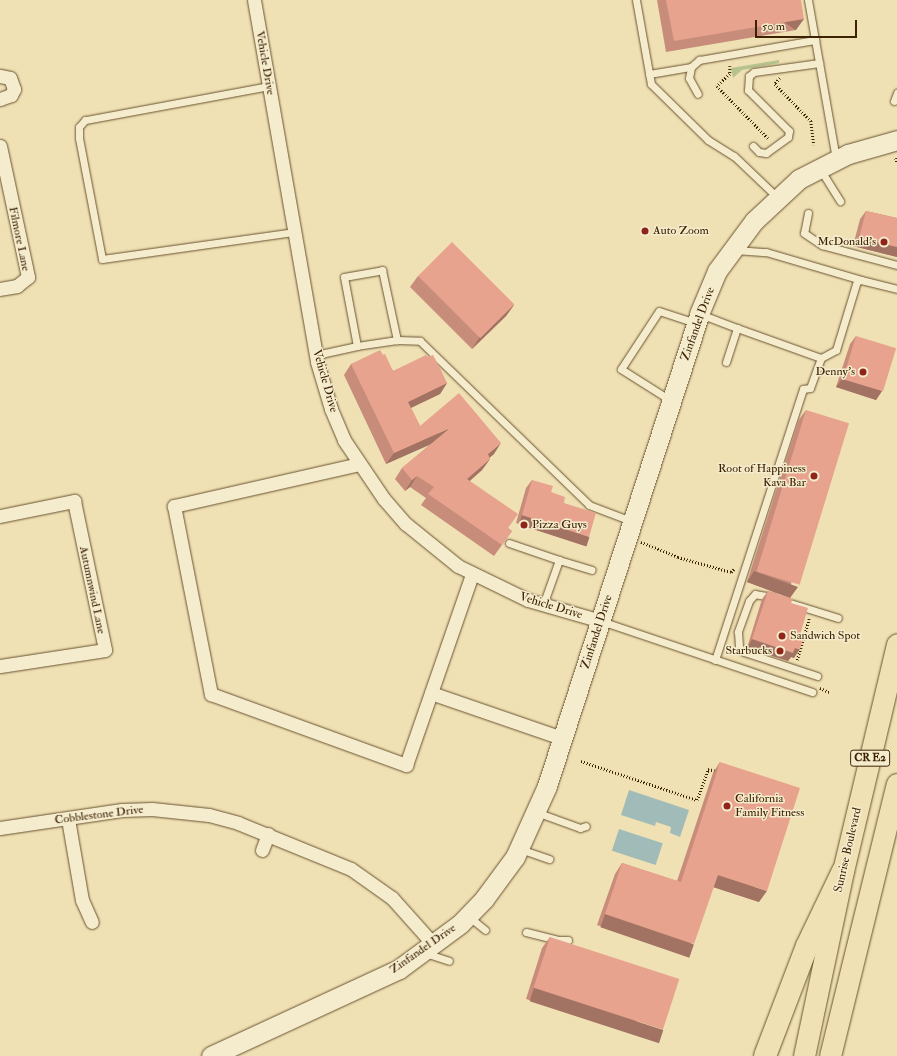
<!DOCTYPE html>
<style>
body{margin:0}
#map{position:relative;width:897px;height:1056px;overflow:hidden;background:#f0e1b4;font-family:"IM FELL Double Pica",serif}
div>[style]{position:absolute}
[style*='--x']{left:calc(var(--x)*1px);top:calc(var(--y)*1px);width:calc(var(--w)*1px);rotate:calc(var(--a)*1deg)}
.green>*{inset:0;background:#b7c38f}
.water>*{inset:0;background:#a0bbb8;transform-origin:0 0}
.path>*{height:2.5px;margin-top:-1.25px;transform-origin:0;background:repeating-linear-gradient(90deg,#3c2203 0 1px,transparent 0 3px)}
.roads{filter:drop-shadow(0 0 1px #69522f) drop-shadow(0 0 1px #69522f)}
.lane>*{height:7px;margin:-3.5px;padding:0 3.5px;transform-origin:3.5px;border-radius:3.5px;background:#f5ecce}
.street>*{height:13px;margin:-6.5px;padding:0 6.5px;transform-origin:6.5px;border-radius:6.5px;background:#f5ecce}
.secondary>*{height:19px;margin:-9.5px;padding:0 9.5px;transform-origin:9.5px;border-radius:9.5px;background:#f5ecce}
.primary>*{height:21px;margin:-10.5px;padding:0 10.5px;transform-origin:10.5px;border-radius:10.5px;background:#f0e1b4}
.highway>*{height:22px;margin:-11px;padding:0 11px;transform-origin:11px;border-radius:11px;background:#f0e1b4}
.wall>*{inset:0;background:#c78c7a}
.shaded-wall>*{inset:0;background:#a27263;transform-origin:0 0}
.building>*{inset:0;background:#e7a38e;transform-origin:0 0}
.dots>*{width:11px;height:11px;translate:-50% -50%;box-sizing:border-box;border:2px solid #f5ecce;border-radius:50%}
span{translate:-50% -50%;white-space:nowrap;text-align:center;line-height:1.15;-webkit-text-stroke:3px #f5ecce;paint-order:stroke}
.shield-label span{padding:1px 3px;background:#f5ecce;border:1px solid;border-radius:3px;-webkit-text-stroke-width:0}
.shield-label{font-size:11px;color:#3c2203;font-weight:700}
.street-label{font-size:12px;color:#3c2203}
.poi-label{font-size:12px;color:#3c2203}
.left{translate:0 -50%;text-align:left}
.right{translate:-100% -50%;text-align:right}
.scale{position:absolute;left:755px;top:20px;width:102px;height:18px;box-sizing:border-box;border:2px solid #3c2203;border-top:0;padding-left:5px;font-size:12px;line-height:14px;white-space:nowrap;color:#3c2203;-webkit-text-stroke:3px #f5ecce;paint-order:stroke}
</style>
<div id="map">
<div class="green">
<div style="clip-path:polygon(779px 60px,779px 63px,742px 70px,733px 78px,731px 68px)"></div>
</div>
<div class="water">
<div style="clip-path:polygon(629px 790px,689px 810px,680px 837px,670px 833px,671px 827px,656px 822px,655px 826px,621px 815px)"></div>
<div style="left:619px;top:829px;width:46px;height:23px;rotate:18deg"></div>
</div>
<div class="path">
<div style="--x:730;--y:66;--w:8;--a:90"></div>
<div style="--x:730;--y:74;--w:18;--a:137"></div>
<div style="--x:717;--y:86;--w:73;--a:45.6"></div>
<div style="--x:780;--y:78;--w:8;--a:130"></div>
<div style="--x:775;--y:84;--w:52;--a:45.8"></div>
<div style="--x:811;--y:121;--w:24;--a:83"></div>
<div style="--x:896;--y:158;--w:5;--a:79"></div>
<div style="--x:641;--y:542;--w:40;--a:22"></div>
<div style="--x:678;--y:557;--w:55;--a:15.8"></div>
<div style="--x:731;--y:572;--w:4;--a:-45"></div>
<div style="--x:797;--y:660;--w:43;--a:-73.7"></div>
<div style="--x:820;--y:688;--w:10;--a:24"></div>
<div style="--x:581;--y:761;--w:122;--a:18.6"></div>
<div style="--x:697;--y:800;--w:33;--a:-70"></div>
<div style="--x:708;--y:769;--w:8;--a:14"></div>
</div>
<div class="roads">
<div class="lane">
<div style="--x:636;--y:0;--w:85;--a:79.9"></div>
<div style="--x:651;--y:84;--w:80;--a:44.5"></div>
<div style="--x:708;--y:140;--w:31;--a:32"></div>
<div style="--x:734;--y:156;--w:59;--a:43.6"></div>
<div style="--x:808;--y:0;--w:160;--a:80"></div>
<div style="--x:691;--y:67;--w:11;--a:100"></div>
<div style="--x:689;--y:78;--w:18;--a:61"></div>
<div style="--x:649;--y:74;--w:43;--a:-9.5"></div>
<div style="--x:691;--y:67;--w:11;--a:-41"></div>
<div style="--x:699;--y:60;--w:118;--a:-9.8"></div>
<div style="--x:269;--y:86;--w:187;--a:169.5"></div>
<div style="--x:85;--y:120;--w:9;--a:131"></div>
<div style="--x:79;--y:127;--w:11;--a:90"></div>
<div style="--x:79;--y:138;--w:123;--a:79.2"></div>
<div style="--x:102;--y:259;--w:195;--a:-8"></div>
<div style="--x:894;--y:101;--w:9;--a:-69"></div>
<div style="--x:753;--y:146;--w:8;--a:45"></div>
<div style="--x:759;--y:152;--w:7;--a:8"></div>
<div style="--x:766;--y:153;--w:27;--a:-36"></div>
<div style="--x:788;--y:137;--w:6;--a:-81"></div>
<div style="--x:789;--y:131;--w:58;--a:-135"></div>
<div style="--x:748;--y:90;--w:14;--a:-86"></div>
<div style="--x:749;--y:76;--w:6;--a:-39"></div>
<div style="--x:754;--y:72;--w:66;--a:-7.9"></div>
<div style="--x:820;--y:169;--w:38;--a:58"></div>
<div style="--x:808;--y:213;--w:20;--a:101"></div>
<div style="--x:804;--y:233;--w:22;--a:34"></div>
<div style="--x:822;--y:245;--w:78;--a:14.9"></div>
<div style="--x:735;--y:250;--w:31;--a:4"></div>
<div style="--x:766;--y:252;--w:99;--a:16.4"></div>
<div style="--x:700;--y:314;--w:40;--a:21"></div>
<div style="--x:397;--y:340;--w:23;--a:2"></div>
<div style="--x:420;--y:341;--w:235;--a:44.1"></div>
<div style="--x:589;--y:505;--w:45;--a:20.9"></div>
<div style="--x:316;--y:355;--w:42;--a:-12.4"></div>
<div style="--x:357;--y:346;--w:70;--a:-100.7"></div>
<div style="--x:344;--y:277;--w:39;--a:-10"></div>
<div style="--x:382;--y:270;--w:72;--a:77.9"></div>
<div style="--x:397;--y:340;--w:40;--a:171.5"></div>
<div style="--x:726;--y:362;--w:36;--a:-72"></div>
<div style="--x:737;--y:328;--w:89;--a:19.7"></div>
<div style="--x:670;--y:400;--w:58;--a:-147.7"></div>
<div style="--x:621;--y:369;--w:69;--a:-56.8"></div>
<div style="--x:659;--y:311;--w:39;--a:18"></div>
<div style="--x:509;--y:543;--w:53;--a:18.8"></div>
<div style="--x:773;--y:597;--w:18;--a:-171"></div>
<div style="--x:755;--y:594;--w:9;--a:131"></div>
<div style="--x:749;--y:601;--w:33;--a:110"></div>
<div style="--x:738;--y:632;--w:15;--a:86"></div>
<div style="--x:739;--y:647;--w:7;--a:45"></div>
<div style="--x:744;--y:652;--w:77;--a:18.2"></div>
<div style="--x:790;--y:603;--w:50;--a:17.4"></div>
<div style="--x:543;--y:605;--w:48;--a:-70.4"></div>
<div style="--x:559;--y:560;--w:34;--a:17"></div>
<div style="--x:601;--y:621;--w:223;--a:18.6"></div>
<div style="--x:715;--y:660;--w:285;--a:-72"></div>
<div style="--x:803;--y:389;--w:7;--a:-8"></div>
<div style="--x:810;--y:388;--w:32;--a:-70"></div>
<div style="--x:821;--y:358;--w:17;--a:-28"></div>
<div style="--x:836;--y:350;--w:72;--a:-73.1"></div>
<div style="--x:857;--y:281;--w:4;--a:-14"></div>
<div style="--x:861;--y:280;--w:37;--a:14"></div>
<div style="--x:536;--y:812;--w:47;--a:20"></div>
<div style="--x:580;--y:828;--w:6;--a:-18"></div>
<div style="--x:520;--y:849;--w:31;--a:19"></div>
<div style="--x:468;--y:916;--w:22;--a:39"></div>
<div style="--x:526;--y:932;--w:33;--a:14"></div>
<div style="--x:558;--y:940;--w:10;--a:0"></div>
<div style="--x:425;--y:953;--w:25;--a:18"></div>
</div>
<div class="street">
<div style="--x:254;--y:0;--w:367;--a:80.1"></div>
<div style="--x:317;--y:362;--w:49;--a:73.4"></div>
<div style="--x:331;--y:409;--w:34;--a:67"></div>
<div style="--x:344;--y:440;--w:71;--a:55.9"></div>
<div style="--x:384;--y:499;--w:33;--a:49"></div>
<div style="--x:406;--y:524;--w:67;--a:38.9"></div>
<div style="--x:458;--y:566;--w:78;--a:25.9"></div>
<div style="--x:528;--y:600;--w:76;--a:16"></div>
<div style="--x:0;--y:76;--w:10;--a:11"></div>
<div style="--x:10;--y:78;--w:12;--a:70"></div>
<div style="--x:14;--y:89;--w:7;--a:117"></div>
<div style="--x:11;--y:95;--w:12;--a:160"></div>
<div style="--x:0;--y:146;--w:134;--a:77.9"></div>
<div style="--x:28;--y:277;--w:14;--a:141"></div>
<div style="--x:17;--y:286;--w:17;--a:170"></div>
<div style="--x:359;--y:464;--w:190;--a:167.2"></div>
<div style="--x:174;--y:506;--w:192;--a:78.9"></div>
<div style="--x:211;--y:694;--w:208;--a:20"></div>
<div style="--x:406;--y:765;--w:202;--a:-70.9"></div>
<div style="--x:0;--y:516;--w:76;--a:-11.5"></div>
<div style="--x:74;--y:501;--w:152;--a:78.2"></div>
<div style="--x:105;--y:650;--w:106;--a:171.3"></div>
<div style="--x:431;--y:693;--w:139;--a:19"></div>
<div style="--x:68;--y:819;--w:82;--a:80.2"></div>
<div style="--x:82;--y:900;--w:24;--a:66"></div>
<div style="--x:0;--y:828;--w:123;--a:-8.4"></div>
<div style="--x:122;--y:810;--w:30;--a:-2"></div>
<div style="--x:152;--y:809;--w:57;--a:6"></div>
<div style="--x:209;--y:815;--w:30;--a:15"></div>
<div style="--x:238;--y:823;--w:122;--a:22.2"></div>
<div style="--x:351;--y:869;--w:50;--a:35.3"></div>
<div style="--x:392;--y:898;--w:63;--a:48.2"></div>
<div style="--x:262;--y:850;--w:17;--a:-69"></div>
</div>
<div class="secondary">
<div style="--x:211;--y:1056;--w:207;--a:-24.8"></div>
<div style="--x:399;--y:969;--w:76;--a:-36.4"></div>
<div style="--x:460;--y:924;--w:35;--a:-46"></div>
<div style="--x:484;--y:899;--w:52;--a:-53.6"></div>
<div style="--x:515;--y:857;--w:78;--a:-65.7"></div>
<div style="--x:547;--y:786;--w:496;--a:-72.1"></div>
<div style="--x:699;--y:314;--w:47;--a:-67.3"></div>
<div style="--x:717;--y:271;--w:62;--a:-53.5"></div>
<div style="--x:754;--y:221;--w:62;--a:-43"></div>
<div style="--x:799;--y:179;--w:55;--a:-27"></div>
<div style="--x:848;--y:154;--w:51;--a:-15.9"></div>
</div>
<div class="primary">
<div style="--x:804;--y:1056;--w:189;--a:-78.1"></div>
<div style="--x:843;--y:871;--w:233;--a:-76.6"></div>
<div style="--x:830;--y:1056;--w:280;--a:-76.2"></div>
</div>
<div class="highway">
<div style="--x:765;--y:1056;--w:118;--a:-69.1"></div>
<div style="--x:807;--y:946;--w:83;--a:-64.4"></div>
</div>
</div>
<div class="wall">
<div style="clip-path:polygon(657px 0,801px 0,796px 30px,666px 52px)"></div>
<div style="clip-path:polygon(866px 211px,897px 218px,897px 257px,853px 246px,860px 219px)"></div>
<div style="clip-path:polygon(418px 276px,514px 305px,506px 316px,472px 349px,410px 287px)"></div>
<div style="clip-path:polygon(856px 336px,882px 391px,876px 400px,836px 387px,850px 344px)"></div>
<div style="clip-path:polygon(383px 355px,393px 371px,428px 357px,447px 383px,440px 394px,411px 408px,420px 426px,494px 454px,489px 458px,490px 459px,482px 470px,470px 481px,508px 528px,512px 531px,494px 556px,421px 505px,426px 498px,410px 487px,405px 491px,395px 479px,402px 468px,432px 443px,386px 464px,344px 375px,351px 364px)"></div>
<div style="clip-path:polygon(806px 410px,790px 598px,747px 582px,798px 421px)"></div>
<div style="clip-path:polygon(532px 480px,551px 492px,564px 503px,589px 537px,583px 545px,516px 523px,526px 488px)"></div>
<div style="clip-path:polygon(768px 591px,799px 638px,794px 658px,791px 657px,788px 661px,747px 648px,762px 599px)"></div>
<div style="clip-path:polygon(720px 762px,759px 902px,713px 887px,687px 955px,597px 925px,615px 874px,622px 863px,677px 881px,713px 773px)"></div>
<div style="clip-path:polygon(550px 937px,656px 1040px,526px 999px,542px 948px)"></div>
</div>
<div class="shaded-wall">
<div style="left:804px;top:19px;width:14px;height:132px;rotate:126deg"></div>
<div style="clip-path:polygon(859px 238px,897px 247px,897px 257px,853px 246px)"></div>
<div style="clip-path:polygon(514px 305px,506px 316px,472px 349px,479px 338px)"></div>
<div style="clip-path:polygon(842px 379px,882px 391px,876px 400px,836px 387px)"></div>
<div style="clip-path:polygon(447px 383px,440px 394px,400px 413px,408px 402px)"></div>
<div style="clip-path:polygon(450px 428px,443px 439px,386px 464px,394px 453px)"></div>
<div style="clip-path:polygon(501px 443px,494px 454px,481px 465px,488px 454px)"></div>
<div style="clip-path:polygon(490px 459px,482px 470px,460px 489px,467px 479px)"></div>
<div style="clip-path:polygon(417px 476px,410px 487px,405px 491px,412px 480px)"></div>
<div style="left:522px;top:515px;width:71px;height:10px;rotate:18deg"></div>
<div style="clip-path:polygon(754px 571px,798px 587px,790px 598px,747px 582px)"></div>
<div style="clip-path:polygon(752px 639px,795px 648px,800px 649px,794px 658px,791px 657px,788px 661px,747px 648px)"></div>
<div style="clip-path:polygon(718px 875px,767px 891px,759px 902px,710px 886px)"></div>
<div style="left:605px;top:914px;width:94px;height:14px;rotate:19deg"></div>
<div style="left:534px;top:988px;width:136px;height:14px;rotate:18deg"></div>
</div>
<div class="building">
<div style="clip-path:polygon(666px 0,801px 0,804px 19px,674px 41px)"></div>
<div style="clip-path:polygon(866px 211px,897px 218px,897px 247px,859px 238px)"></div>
<div style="left:452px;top:242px;width:88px;height:48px;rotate:45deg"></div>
<div style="left:856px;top:336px;width:42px;height:45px;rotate:17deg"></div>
<div style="clip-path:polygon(380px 350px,383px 355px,385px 354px,393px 371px,426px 355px,428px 357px,433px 355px,440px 368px,447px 383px,408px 402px,420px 426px,459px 393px,501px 443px,488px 454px,490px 459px,467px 479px,518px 514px,508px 528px,512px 531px,502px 545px,428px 494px,434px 487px,417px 476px,412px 480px,402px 468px,450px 428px,394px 453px,351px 364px)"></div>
<div style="left:806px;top:410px;width:45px;height:169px;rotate:17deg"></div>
<div style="clip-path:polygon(532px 480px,553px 486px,551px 492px,565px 497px,564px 503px,596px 513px,589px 537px,522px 515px)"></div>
<div style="clip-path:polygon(768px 591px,793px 599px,791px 603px,808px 608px,799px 638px,803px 640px,800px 649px,795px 648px,793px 653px,752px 639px)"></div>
<div style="clip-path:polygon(720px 762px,800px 788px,767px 891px,718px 875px,694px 944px,605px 914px,622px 863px,681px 882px)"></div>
<div style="left:550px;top:937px;width:136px;height:53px;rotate:18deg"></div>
</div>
<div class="dots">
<div style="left:645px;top:231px;background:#8f2418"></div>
<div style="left:884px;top:242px;background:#8f2418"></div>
<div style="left:863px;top:372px;background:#8f2418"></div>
<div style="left:814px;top:476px;background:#8f2418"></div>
<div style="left:524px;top:525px;background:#8f2418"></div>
<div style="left:782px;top:636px;background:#8f2418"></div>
<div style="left:780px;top:651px;background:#8f2418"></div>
<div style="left:727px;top:806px;background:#8f2418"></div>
</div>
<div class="shield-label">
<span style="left:870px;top:758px">CR E2</span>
</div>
<div class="street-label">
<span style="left:265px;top:63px;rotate:80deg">Vehicle Drive</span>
<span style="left:19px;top:239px;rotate:78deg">Filmore Lane</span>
<span style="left:698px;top:324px;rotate:-70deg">Zinfandel Drive</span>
<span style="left:325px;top:381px;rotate:74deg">Vehicle Drive</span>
<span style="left:92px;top:590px;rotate:78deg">Autumnwind Lane</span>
<span style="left:551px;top:606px;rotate:17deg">Vehicle Drive</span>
<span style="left:597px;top:632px;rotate:-72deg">Zinfandel Drive</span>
<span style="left:99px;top:815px;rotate:-7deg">Cobblestone Drive</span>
<span style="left:848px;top:850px;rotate:-77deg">Sunrise Boulevard</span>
<span style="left:423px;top:949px;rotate:-35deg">Zinfandel Drive</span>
</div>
<div class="poi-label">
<span class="left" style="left:653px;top:231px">Auto Zoom</span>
<span class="right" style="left:876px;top:242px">McDonald's</span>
<span class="right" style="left:855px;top:372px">Denny's</span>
<span class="right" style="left:806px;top:476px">Root of Happiness<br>Kava Bar</span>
<span class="left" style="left:532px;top:525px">Pizza Guys</span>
<span class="left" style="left:790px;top:636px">Sandwich Spot</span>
<span class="right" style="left:772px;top:651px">Starbucks</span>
<span class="left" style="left:735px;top:806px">California<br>Family Fitness</span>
</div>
<div class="scale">50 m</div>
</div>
